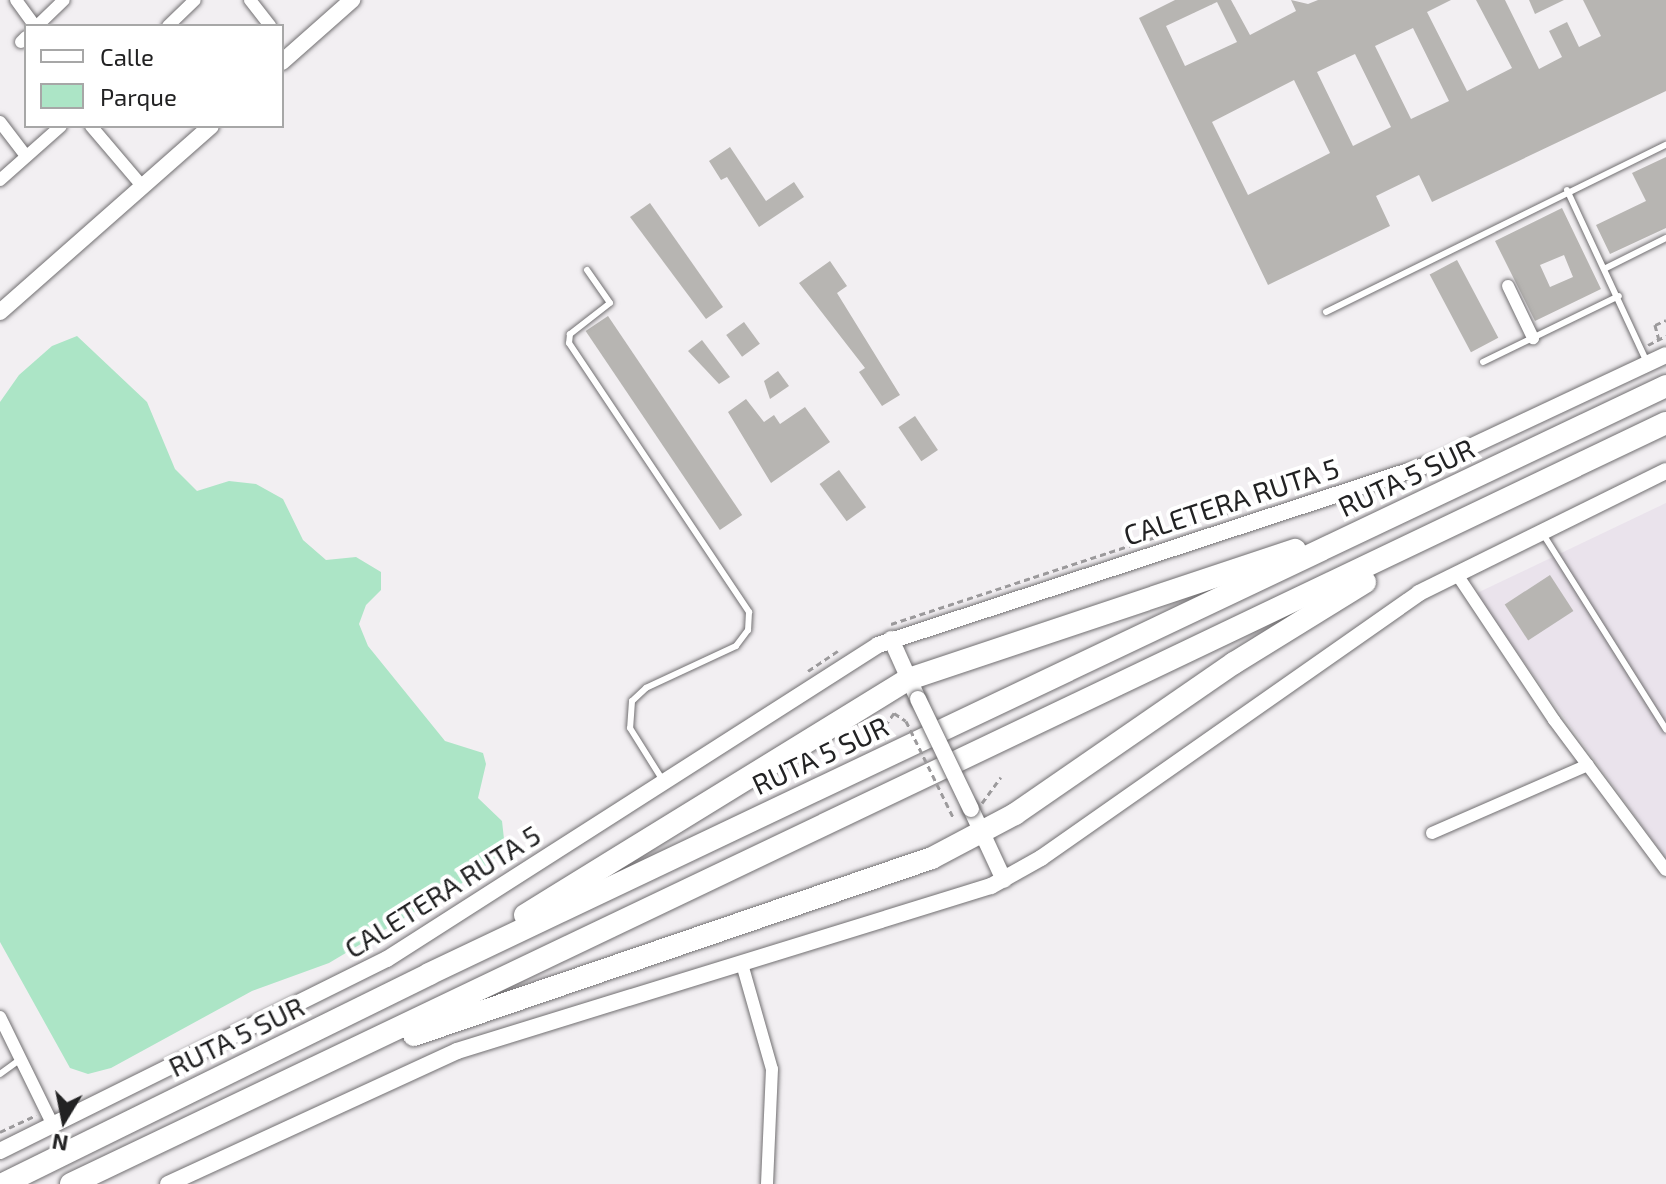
<!DOCTYPE html>
<style>
body{margin:0}
#map{position:relative;width:1666px;height:1184px;overflow:hidden;background:#f2eff2;font-family:"Exo 2",sans-serif}
div>[style]{position:absolute}
[style*='--x']{left:calc(var(--x)*1px);top:calc(var(--y)*1px);width:calc(var(--w)*1px);rotate:calc(var(--a)*1deg)}
.built>*{inset:0;background:#eae3ec}
.green>*{inset:0;background:#ace5c6}
.building>*{inset:0;background:#b7b5b2;transform-origin:0 0}
.path>*{height:3px;margin-top:-1.5px;transform-origin:0;background:repeating-linear-gradient(90deg,#9c9a9c 0 6px,transparent 0 10px)}
.roads{filter:drop-shadow(0 0 2px #716f71) drop-shadow(0 0 2px #716f71)}
.lane>*{height:6px;margin:-3px;padding:0 3px;transform-origin:3px;border-radius:3px;background:#fff}
.street>*{height:12px;margin:-6px;padding:0 6px;transform-origin:6px;border-radius:6px;background:#fff}
.secondary>*{height:16px;margin:-8px;padding:0 8px;transform-origin:8px;border-radius:8px;background:#fff}
.highway>*{height:22px;margin:-11px;padding:0 11px;transform-origin:11px;border-radius:11px;background:#fff}
.path-bridge>*{height:3px;margin-top:-1.5px;transform-origin:0;background:repeating-linear-gradient(90deg,#9c9a9c 0 6px,transparent 0 10px)}
.bridges{filter:drop-shadow(0 0 2px #716f71) drop-shadow(0 0 2px #716f71)}
.secondary-bridge>*{height:16px;margin:-8px;padding:0 8px;transform-origin:8px;border-radius:8px;background:#fff}
span{translate:-50% -50%;white-space:nowrap;text-align:center;line-height:1.15;-webkit-text-stroke:8px #fff;paint-order:stroke}
.street-label{font-size:28px;color:#222223}
.legend{position:absolute;left:24px;top:24px;width:260px;height:104px;box-sizing:border-box;background:#fff;border:2px solid #a7a7a7;margin:0;padding:10px 14px;list-style:none;font-size:24px;color:#222223}
.legend li{display:flex;align-items:center;gap:16px;height:40px}
.legend b{width:40px;border:2px solid #a7a7a7}
.north{position:absolute;left:24px;top:1080px;width:80px;height:80px;-webkit-text-stroke:6px #fff;paint-order:stroke;rotate:190deg;font-size:22px;font-weight:700;line-height:32px;text-align:center;color:#222223}
.north::after{content:'';display:block;margin:auto;width:28px;height:36px;background:#222223;clip-path:polygon(50% 0,100% 100%,50% 72%,0 100%)}
</style>
<div id="map">
<div class="built">
<div style="clip-path:polygon(1666px 503px,1666px 859px,1475px 594px)"></div>
</div>
<div class="green">
<div style="clip-path:polygon(77px 336px,147px 402px,175px 469px,197px 491px,229px 481px,256px 484px,283px 499px,303px 540px,326px 560px,356px 557px,381px 572px,381px 590px,366px 605px,359px 624px,368px 646px,445px 741px,483px 753px,486px 764px,478px 798px,502px 821px,504px 839px,501px 854px,458px 886px,329px 963px,252px 991px,111px 1068px,88px 1074px,70px 1068px,0 942px,0 402px,19px 375px,52px 346px)"></div>
</div>
<div class="building">
<div style="clip-path:polygon(evenodd,1175px 0,1231px 0,1250px 35px,1296px 11px,1291px 0,1308px 4px,1318px 0,1451px 0,1427px 12px,1467px 91px,1512px 68px,1476px 0,1505px 0,1539px 69px,1562px 57px,1549px 31px,1567px 22px,1579px 47px,1601px 36px,1583px 0,1666px 0,1666px 91px,1432px 202px,1419px 175px,1376px 196px,1390px 226px,1268px 285px,1139px 18px,1175px 0,1217px 2px,1237px 42px,1185px 66px,1166px 26px,1217px 2px,1175px 0,1413px 28px,1449px 101px,1411px 119px,1375px 46px,1413px 28px,1175px 0,1355px 54px,1391px 127px,1353px 146px,1317px 72px,1355px 54px,1175px 0,1294px 80px,1330px 153px,1248px 195px,1212px 122px,1294px 80px)"></div>
<div style="clip-path:polygon(1529px 0,1564px 0,1535px 14px)"></div>
<div style="clip-path:polygon(730px 147px,766px 201px,794px 182px,804px 197px,759px 227px,727px 177px,721px 180px,709px 161px)"></div>
<div style="clip-path:polygon(1666px 157px,1666px 228px,1610px 254px,1596px 225px,1646px 201px,1632px 173px)"></div>
<div style="clip-path:polygon(650px 203px,723px 307px,706px 319px,630px 217px)"></div>
<div style="clip-path:polygon(evenodd,1562px 208px,1601px 289px,1535px 321px,1495px 241px,1562px 208px,1564px 255px,1573px 277px,1550px 287px,1540px 265px,1564px 255px)"></div>
<div style="left:1457px;top:260px;width:88px;height:31px;rotate:62deg"></div>
<div style="clip-path:polygon(830px 261px,847px 286px,837px 293px,900px 395px,882px 406px,859px 372px,865px 368px,799px 283px)"></div>
<div style="left:608px;top:316px;width:240px;height:27px;rotate:56deg"></div>
<div style="left:744px;top:322px;width:27px;height:22px;rotate:54deg"></div>
<div style="clip-path:polygon(702px 340px,730px 377px,719px 384px,688px 351px)"></div>
<div style="clip-path:polygon(778px 371px,789px 386px,770px 399px,764px 381px)"></div>
<div style="clip-path:polygon(746px 399px,764px 422px,774px 415px,780px 424px,805px 407px,830px 442px,771px 483px,728px 412px)"></div>
<div style="left:915px;top:416px;width:41px;height:20px;rotate:56deg"></div>
<div style="left:839px;top:470px;width:46px;height:24px;rotate:54deg"></div>
<div style="left:1550px;top:575px;width:43px;height:54px;rotate:57deg"></div>
</div>
<div class="path">
<div style="--x:1659;--y:340;--w:16;--a:-105"></div>
<div style="--x:1655;--y:325;--w:12;--a:-24"></div>
<div style="--x:1648;--y:345;--w:20;--a:-27"></div>
<div style="--x:891;--y:624;--w:364;--a:-18.2"></div>
<div style="--x:808;--y:671;--w:36;--a:-34"></div>
<div style="--x:894;--y:713;--w:14;--a:34"></div>
<div style="--x:873;--y:742;--w:36;--a:-54"></div>
<div style="--x:982;--y:803;--w:32;--a:-54"></div>
<div style="--x:0;--y:1132;--w:40;--a:-25"></div>
</div>
<div class="roads">
<div class="lane">
<div style="--x:1567;--y:190;--w:187;--a:65.1"></div>
<div style="--x:1606;--y:268;--w:67;--a:-26.6"></div>
<div style="--x:587;--y:270;--w:40;--a:55.1"></div>
<div style="--x:610;--y:303;--w:51;--a:142.2"></div>
<div style="--x:570;--y:334;--w:9;--a:96"></div>
<div style="--x:569;--y:343;--w:324;--a:56.2"></div>
<div style="--x:749;--y:612;--w:18;--a:93"></div>
<div style="--x:748;--y:630;--w:20;--a:127"></div>
<div style="--x:736;--y:646;--w:99;--a:155"></div>
<div style="--x:646;--y:688;--w:19;--a:137"></div>
<div style="--x:632;--y:701;--w:27;--a:94"></div>
<div style="--x:630;--y:728;--w:60;--a:57.9"></div>
<div style="--x:1326;--y:312;--w:379;--a:-26.2"></div>
<div style="--x:1483;--y:362;--w:151;--a:-25.9"></div>
<div style="--x:1543;--y:534;--w:231;--a:57.8"></div>
<div style="--x:0;--y:1074;--w:26;--a:-36"></div>
</div>
<div class="street">
<div style="--x:16;--y:0;--w:32;--a:54"></div>
<div style="--x:250;--y:0;--w:33;--a:52"></div>
<div style="--x:37;--y:26;--w:37;--a:-44"></div>
<div style="--x:168;--y:26;--w:37;--a:-44"></div>
<div style="--x:21;--y:42;--w:7;--a:-45"></div>
<div style="--x:0;--y:122;--w:43;--a:52.6"></div>
<div style="--x:91;--y:126;--w:80;--a:49.6"></div>
<div style="--x:0;--y:180;--w:81;--a:-41.5"></div>
<div style="--x:1508;--y:286;--w:58;--a:64.3"></div>
<div style="--x:1456;--y:573;--w:177;--a:56.3"></div>
<div style="--x:1554;--y:720;--w:187;--a:53.3"></div>
<div style="--x:1432;--y:833;--w:170;--a:-23.6"></div>
<div style="--x:742;--y:964;--w:109;--a:74.1"></div>
<div style="--x:772;--y:1069;--w:115;--a:92.5"></div>
<div style="--x:0;--y:1017;--w:120;--a:63.9"></div>
</div>
<div class="secondary">
<div style="--x:282;--y:62;--w:94;--a:-41.5"></div>
<div style="--x:0;--y:312;--w:281;--a:-41.4"></div>
<div style="--x:891;--y:639;--w:66;--a:65.8"></div>
<div style="--x:971;--y:809;--w:78;--a:65.1"></div>
<div style="--x:0;--y:1151;--w:432;--a:-26.4"></div>
<div style="--x:387;--y:959;--w:583;--a:-32.6"></div>
<div style="--x:878;--y:645;--w:594;--a:-18.16"></div>
<div style="--x:1442;--y:460;--w:247;--a:-25.1"></div>
<div style="--x:168;--y:1184;--w:318;--a:-24.7"></div>
<div style="--x:457;--y:1051;--w:559;--a:-17.17"></div>
<div style="--x:991;--y:886;--w:57;--a:-29.2"></div>
<div style="--x:1041;--y:858;--w:462;--a:-35"></div>
<div style="--x:1419;--y:593;--w:275;--a:-26.3"></div>
</div>
<div class="highway">
<div style="--x:525;--y:915;--w:451;--a:-31.6"></div>
<div style="--x:909;--y:679;--w:407;--a:-18.5"></div>
<div style="--x:414;--y:1035;--w:547;--a:-18.87"></div>
<div style="--x:932;--y:858;--w:94;--a:-27.9"></div>
<div style="--x:1015;--y:814;--w:266;--a:-34.6"></div>
<div style="--x:1234;--y:663;--w:154;--a:-31.7"></div>
<div style="--x:3;--y:1184;--w:475;--a:-26.2"></div>
<div style="--x:429;--y:974;--w:1370;--a:-25.42"></div>
<div style="--x:71;--y:1184;--w:1767;--a:-25.51"></div>
</div>
</div>
<div class="path-bridge">
<div style="--x:906;--y:721;--w:107;--a:63.9"></div>
</div>
<div class="bridges">
<div class="secondary-bridge">
<div style="--x:918;--y:699;--w:122;--a:64.3"></div>
</div>
</div>
<div class="street-label">
<span style="left:1406px;top:477px;rotate:-25deg">RUTA 5 SUR</span>
<span style="left:1231px;top:501px;rotate:-18deg">CALETERA RUTA 5</span>
<span style="left:820px;top:755px;rotate:-25deg">RUTA 5 SUR</span>
<span style="left:442px;top:891px;rotate:-32deg">CALETERA RUTA 5</span>
<span style="left:236px;top:1036px;rotate:-26deg">RUTA 5 SUR</span>
</div>
<ul class="legend">
<li><b style="height:10px;background:#fff"></b>Calle</li>
<li><b style="height:22px;background:#ace5c6"></b>Parque</li>
</ul>
<div class="north">N</div>
</div>
